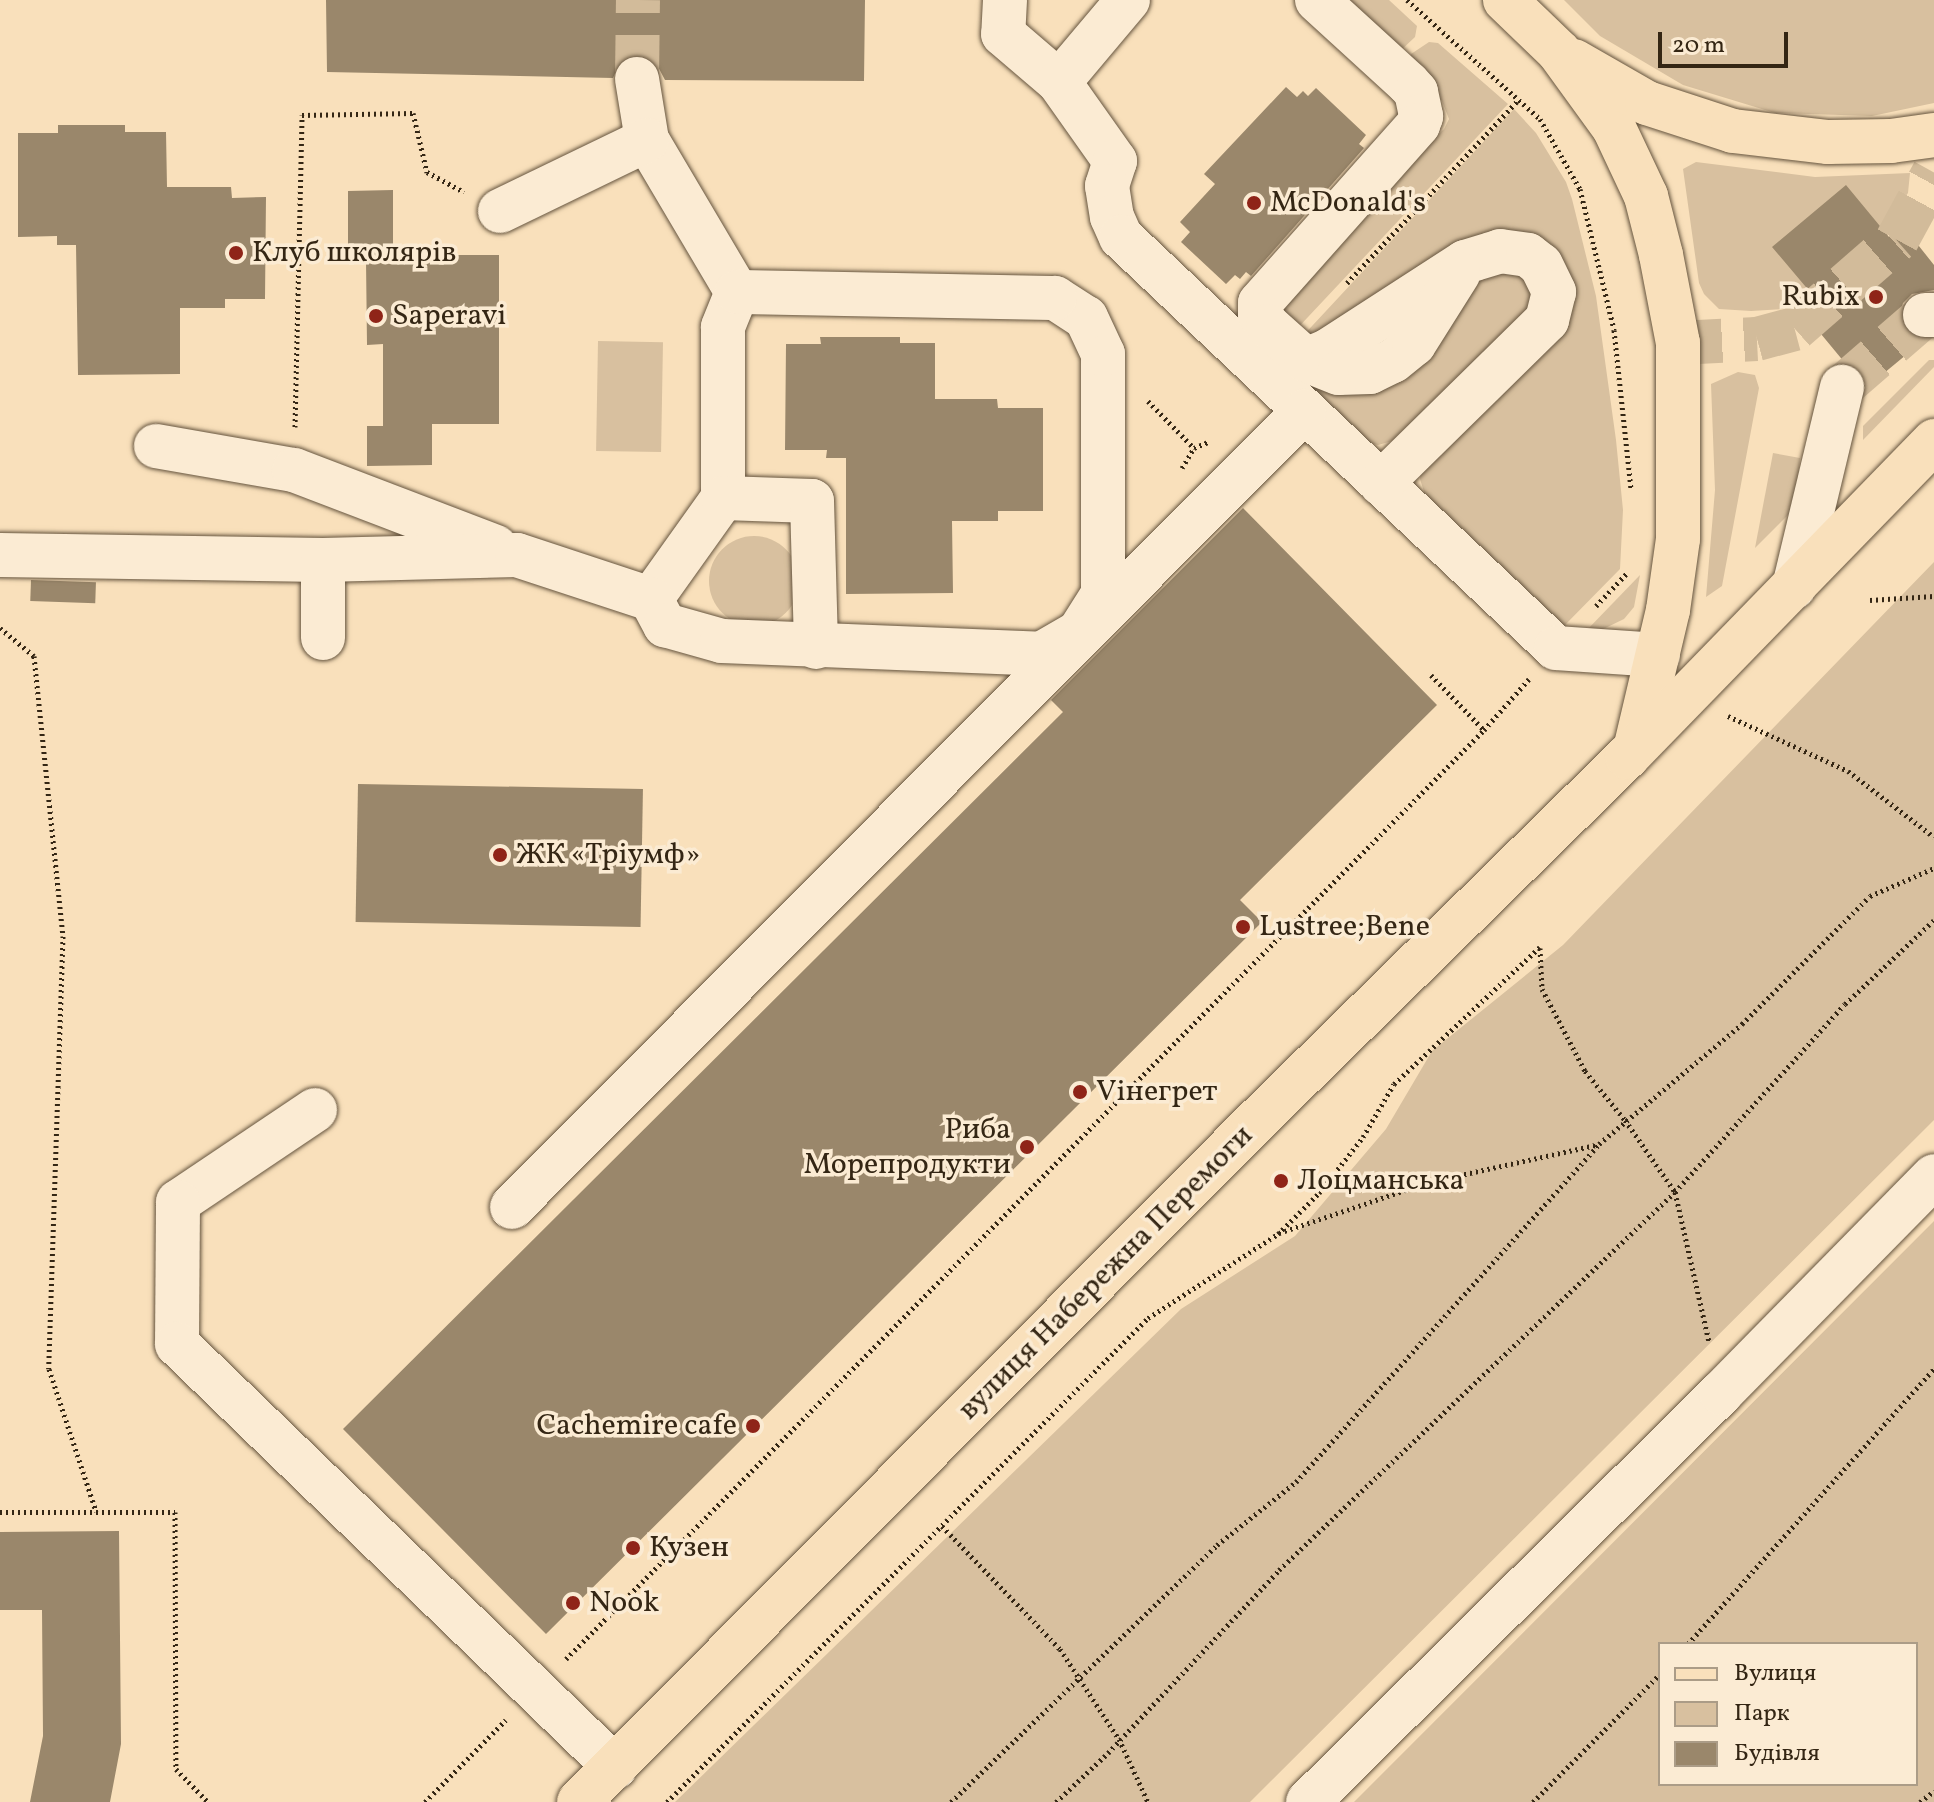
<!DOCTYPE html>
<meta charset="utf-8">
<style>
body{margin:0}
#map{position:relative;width:1934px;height:1802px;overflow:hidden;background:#f9e0bb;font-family:Vollkorn,serif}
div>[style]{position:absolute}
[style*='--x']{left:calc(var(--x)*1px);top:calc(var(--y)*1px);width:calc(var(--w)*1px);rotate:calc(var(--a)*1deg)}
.green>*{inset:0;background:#d8c09f;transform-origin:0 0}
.round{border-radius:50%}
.building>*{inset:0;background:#9a876b;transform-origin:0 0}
.minor-tunnel>*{height:44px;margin-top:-22px;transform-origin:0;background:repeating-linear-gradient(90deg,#d2bb9a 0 44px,transparent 0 66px)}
.path>*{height:5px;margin-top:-2.5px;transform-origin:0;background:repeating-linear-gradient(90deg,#342614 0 2px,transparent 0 6px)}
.roads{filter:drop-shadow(0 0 2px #65543e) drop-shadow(0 0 2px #65543e)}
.minor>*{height:44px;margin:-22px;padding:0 22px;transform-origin:22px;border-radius:22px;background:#fbebd3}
.major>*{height:44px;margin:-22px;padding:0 22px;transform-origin:22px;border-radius:22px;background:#f9e0bb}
.dots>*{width:22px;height:22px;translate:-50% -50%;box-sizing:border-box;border:4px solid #fbebd3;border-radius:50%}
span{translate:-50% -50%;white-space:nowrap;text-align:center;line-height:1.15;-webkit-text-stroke:7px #fbebd3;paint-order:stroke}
.poi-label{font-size:30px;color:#342614}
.left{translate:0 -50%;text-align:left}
.right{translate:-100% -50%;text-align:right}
.street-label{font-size:30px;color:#342614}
.legend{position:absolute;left:1658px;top:1642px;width:260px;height:144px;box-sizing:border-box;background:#fbebd3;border:2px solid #ab9c87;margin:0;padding:10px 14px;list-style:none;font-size:24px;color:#342614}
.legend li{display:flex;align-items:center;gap:16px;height:40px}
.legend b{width:40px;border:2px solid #ab9c87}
.scale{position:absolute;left:1658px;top:32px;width:130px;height:36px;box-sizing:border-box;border:4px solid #342614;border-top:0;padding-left:10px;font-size:24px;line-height:28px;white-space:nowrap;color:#342614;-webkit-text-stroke:6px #fbebd3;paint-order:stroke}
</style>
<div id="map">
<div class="green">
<div style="clip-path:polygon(1334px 0,1389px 0,1417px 26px,1415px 37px,1397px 54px)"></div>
<div style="clip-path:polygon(1564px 0,1934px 0,1934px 103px,1872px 116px,1775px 113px,1683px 85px,1600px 36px)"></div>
<div style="clip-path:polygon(1429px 42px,1438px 43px,1508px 104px,1293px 333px,1279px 319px,1278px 293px,1444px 129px,1449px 119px,1442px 101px,1407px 68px,1411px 54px)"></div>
<div style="clip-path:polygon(1514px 109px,1536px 133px,1566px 182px,1572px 199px,1596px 296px,1616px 440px,1623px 510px,1620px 569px,1563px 627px,1425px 495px,1420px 479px,1421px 469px,1546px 336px,1544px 247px,1354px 323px,1299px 340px)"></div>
<div style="clip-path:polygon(1696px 162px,1815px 177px,1910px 173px,1908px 193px,1881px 230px,1795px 302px,1782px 309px,1751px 311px,1719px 309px,1704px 294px,1699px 283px,1683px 169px)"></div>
<div style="clip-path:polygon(1507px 261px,1541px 296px,1403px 438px,1378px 445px,1369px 443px,1294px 372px)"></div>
<div style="left:598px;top:341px;width:65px;height:110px;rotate:1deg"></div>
<div style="clip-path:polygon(1929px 360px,1934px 360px,1934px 367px,1863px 440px,1863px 426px)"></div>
<div style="clip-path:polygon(1738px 372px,1755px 375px,1759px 388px,1722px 586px,1706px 597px,1715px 490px,1711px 384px)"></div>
<div style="clip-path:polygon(1773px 453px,1800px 458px,1795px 508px,1755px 548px)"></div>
<div class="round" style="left:709px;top:536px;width:90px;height:90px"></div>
<div style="clip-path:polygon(1934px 562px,1934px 1120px,1250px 1802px,675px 1802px,1181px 1309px,1295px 1236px,1386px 1129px,1432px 1051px,1563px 945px)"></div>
<div style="clip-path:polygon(1640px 575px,1634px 607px,1624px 619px,1597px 632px,1585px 632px)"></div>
<div style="clip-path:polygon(evenodd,1934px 1221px,1934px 1802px,1354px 1802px,1934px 1221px,1916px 1644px,1916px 1784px,1660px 1784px,1660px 1644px,1916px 1644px)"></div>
</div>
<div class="building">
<div style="clip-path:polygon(326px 0,865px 0,864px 81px,665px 80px,656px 63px,647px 56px,634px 54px,621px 60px,613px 78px,327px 72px)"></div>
<div style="clip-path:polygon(1286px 87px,1297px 97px,1303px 91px,1308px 96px,1316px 88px,1366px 135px,1359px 144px,1364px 148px,1251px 276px,1246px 272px,1240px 279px,1235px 275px,1226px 284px,1181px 242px,1190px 232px,1180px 222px,1215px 184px,1204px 174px)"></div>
<div style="clip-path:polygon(58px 125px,125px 125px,125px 132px,166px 132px,167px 187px,231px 187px,232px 198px,266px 197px,265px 299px,225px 299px,225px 308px,180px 308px,180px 374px,78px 375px,76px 245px,57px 245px,57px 236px,18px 237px,18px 133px,58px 133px)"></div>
<div style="clip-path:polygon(1846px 185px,1889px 237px,1903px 226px,1934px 265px,1934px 290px,1912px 294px,1903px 303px,1900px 314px,1904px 328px,1912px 336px,1924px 340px,1866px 388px,1860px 369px,1845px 363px,1802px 311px,1816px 299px,1772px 247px)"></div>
<div style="clip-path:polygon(393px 190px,393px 255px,499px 255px,499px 424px,432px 424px,432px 465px,367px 466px,367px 426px,383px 426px,383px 344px,367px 345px,366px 261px,348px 261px,348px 191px)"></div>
<div style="clip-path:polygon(820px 337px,900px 337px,900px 343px,935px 343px,935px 399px,997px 399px,998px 408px,1043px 408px,1043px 511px,998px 511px,998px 521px,952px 521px,953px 593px,846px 594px,846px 458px,826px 458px,827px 450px,785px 450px,786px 344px,821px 344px)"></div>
<div style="clip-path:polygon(1243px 508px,1437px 705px,1240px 900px,1262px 922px,546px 1634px,343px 1429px,1063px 712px,1051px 700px)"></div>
<div style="left:31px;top:580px;width:65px;height:21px;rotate:2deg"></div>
<div style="left:358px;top:784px;width:285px;height:138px;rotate:1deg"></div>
<div style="clip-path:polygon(119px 1531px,121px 1744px,110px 1802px,30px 1802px,43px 1736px,42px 1610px,0 1610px,0 1532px)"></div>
</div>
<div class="minor-tunnel">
<div style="--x:637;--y:79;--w:79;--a:-89.3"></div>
<div style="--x:1678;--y:343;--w:79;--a:-2.9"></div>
<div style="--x:1757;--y:339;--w:39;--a:-15"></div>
<div style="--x:1795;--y:329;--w:135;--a:-41.1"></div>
<div style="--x:1897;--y:240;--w:77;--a:-61.4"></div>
<div style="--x:1842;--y:387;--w:110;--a:-40.9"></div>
</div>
<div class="path">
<div style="--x:1407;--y:0;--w:178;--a:41.8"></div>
<div style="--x:1540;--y:119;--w:81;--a:60.3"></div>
<div style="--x:1580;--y:189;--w:145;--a:76.4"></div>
<div style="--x:1614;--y:330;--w:159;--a:83.9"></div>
<div style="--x:1347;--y:283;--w:250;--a:-46.9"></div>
<div style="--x:1148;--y:401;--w:66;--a:45.6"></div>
<div style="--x:295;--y:427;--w:312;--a:-88.7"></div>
<div style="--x:302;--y:115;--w:111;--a:-1"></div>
<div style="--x:413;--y:113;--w:61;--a:76.7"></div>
<div style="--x:427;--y:172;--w:42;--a:28.4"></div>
<div style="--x:1182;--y:468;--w:23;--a:-59"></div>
<div style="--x:1194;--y:448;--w:15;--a:-23"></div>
<div style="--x:1870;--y:600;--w:64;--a:-3.6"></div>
<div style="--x:1596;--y:606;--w:45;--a:-46.8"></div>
<div style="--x:0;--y:628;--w:44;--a:39.5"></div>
<div style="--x:34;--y:656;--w:281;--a:84.1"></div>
<div style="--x:63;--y:936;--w:433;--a:91.9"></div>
<div style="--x:49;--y:1369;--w:150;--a:71.7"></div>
<div style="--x:1431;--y:675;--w:76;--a:46.1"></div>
<div style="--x:1728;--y:716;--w:132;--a:24.6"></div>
<div style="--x:1848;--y:771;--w:108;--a:37.5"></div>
<div style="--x:1540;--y:948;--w:41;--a:87.2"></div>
<div style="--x:1542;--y:989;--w:93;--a:62.3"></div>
<div style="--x:1585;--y:1071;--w:63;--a:50.8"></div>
<div style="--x:1625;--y:1120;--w:88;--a:55.2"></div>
<div style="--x:1675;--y:1192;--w:154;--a:77.2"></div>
<div style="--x:1279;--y:1233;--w:158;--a:-18.8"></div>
<div style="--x:1429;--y:1182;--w:171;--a:-12.5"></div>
<div style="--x:0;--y:1512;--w:175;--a:0"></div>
<div style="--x:175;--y:1512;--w:257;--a:89.8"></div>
<div style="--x:176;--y:1769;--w:46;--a:45.9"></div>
<div style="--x:942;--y:1526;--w:170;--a:46.2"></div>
<div style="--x:1060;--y:1649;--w:108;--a:56.8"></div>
<div style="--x:1119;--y:1739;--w:69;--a:65.3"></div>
<div style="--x:1688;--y:1644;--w:369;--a:-48.2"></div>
<div style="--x:566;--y:1659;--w:1306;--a:-45.34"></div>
<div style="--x:1484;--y:730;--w:68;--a:-48.6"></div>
<div style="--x:425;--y:1802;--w:115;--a:-45.4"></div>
<div style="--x:667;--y:1802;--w:682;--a:-45.18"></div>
<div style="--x:1148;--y:1318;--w:155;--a:-32.9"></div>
<div style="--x:1278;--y:1234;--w:58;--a:-45"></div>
<div style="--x:1319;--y:1193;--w:71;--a:-51.8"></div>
<div style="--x:1363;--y:1137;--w:61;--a:-59.7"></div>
<div style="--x:1394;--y:1084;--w:200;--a:-43.2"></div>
<div style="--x:951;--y:1802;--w:370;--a:-44"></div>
<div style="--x:1217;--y:1545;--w:101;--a:-38.6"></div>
<div style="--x:1296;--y:1482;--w:454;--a:-48.1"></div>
<div style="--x:1599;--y:1144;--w:187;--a:-40"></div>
<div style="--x:1742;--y:1024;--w:181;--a:-45"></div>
<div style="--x:1870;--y:896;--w:70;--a:-23.6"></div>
<div style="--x:1056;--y:1802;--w:71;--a:-43.3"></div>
<div style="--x:1108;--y:1753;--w:250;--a:-46.9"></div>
<div style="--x:1279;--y:1570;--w:547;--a:-43.67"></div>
<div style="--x:1675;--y:1192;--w:253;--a:-47.9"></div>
<div style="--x:1845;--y:1004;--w:122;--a:-43.3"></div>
<div style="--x:1533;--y:1802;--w:180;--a:-45.2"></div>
<div style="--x:1920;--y:1802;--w:18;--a:-38"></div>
</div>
<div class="roads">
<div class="minor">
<div style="--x:1005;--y:0;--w:34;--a:93"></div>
<div style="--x:1003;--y:34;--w:74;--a:40.6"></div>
<div style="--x:1059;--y:82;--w:97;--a:54.7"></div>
<div style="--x:1115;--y:161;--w:26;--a:108"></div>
<div style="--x:1107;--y:186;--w:31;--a:81"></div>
<div style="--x:1112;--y:217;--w:22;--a:66"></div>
<div style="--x:1121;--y:237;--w:598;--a:43.38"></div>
<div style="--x:1556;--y:648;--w:102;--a:3.9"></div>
<div style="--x:1317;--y:0;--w:123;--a:42.4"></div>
<div style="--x:1408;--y:83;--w:12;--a:48"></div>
<div style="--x:1416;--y:92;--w:25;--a:78"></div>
<div style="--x:1421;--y:116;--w:9;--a:108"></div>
<div style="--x:1418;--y:125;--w:238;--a:131.6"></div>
<div style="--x:1260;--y:303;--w:12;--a:90"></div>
<div style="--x:1260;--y:315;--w:14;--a:54"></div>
<div style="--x:1268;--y:326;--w:51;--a:41.8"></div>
<div style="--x:1306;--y:360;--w:25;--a:-23"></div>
<div style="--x:1329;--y:350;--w:162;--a:-32.9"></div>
<div style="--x:1465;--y:262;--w:37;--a:-17"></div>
<div style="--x:1500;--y:251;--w:28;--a:8"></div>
<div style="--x:1528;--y:255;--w:16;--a:38"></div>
<div style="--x:1541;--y:265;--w:30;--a:64"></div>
<div style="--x:1554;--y:292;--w:29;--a:104"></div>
<div style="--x:1547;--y:320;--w:233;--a:135.5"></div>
<div style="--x:637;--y:79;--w:62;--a:80.7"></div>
<div style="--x:647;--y:140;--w:177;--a:59.4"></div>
<div style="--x:737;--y:292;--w:38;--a:112"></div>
<div style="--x:723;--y:327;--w:171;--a:90"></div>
<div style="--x:723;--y:498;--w:124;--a:125.5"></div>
<div style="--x:1059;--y:82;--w:107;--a:-49.9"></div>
<div style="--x:500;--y:211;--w:163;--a:-25.8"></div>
<div style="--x:1925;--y:315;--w:9;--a:0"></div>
<div style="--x:1306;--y:360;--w:35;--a:22"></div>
<div style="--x:1339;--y:373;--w:31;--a:-2"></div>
<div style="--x:1370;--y:372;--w:25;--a:-26"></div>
<div style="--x:1393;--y:361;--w:27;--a:-39"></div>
<div style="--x:1414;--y:344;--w:83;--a:-57.8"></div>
<div style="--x:156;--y:446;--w:140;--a:9.9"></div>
<div style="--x:294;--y:470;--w:216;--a:20.9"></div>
<div style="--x:723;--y:498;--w:89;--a:1.9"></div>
<div style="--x:812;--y:501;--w:146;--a:88.4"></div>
<div style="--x:0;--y:555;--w:323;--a:0.9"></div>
<div style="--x:323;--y:560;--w:194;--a:-1.5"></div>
<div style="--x:517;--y:555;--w:141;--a:18.2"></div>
<div style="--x:651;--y:599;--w:30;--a:62"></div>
<div style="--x:665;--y:625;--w:59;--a:15.7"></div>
<div style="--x:722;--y:641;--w:319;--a:2.3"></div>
<div style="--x:1041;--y:654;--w:44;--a:-30.1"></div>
<div style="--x:1079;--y:632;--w:45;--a:-57.7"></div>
<div style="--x:1103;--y:594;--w:240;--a:-90"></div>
<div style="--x:1103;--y:354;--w:40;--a:-115"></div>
<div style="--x:1086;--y:318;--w:37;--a:-147"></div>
<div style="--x:1055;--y:298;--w:318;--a:-178.9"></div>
<div style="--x:323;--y:560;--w:78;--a:90"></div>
<div style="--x:1794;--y:587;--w:206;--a:-76.5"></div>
<div style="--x:315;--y:1110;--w:165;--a:146.1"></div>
<div style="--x:178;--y:1202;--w:142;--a:90.4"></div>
<div style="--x:177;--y:1344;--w:609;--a:44"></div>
<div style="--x:512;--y:1207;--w:1123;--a:-45.14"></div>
<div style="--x:1308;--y:1802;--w:581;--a:-44.72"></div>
<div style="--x:1721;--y:1393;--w:304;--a:-45.5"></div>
</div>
<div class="major">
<div style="--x:1505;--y:0;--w:75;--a:43.9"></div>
<div style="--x:1559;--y:52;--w:94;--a:54.1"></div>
<div style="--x:1614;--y:128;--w:75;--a:64.8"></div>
<div style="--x:1646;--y:196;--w:61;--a:75.7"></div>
<div style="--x:1661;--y:255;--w:90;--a:79.1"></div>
<div style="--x:1678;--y:343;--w:196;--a:90"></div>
<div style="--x:1678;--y:539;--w:72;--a:98"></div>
<div style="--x:1668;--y:610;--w:139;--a:103.3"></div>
<div style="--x:1574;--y:61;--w:84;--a:29.9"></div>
<div style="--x:1647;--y:103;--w:90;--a:18"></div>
<div style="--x:1733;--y:131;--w:96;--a:6.6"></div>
<div style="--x:1828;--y:142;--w:63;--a:-0.9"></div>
<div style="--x:1891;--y:141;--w:43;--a:-7.9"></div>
<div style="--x:579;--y:1802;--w:957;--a:-45.17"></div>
<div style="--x:1254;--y:1123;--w:523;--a:-44.46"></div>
<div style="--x:1627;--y:757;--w:441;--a:-45.8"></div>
</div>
</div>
<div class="dots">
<div style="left:1254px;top:203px;background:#8f2418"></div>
<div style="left:236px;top:253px;background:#8f2418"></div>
<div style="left:1876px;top:297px;background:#8f2418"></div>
<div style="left:376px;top:316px;background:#8f2418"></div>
<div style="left:500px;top:855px;background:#8f2418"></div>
<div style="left:1243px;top:927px;background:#8f2418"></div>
<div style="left:1080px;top:1092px;background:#8f2418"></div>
<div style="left:1027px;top:1147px;background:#8f2418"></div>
<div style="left:1281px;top:1181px;background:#8f2418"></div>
<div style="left:753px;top:1426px;background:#8f2418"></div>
<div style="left:633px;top:1548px;background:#8f2418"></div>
<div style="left:573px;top:1603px;background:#8f2418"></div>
</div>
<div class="poi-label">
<span class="left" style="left:1270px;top:203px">McDonald's</span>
<span class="left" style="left:252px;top:253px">Клуб школярів</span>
<span class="right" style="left:1860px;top:297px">Rubix</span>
<span class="left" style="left:392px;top:316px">Saperavi</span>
<span class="left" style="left:516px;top:855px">ЖК «Тріумф»</span>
<span class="left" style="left:1259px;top:927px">Lustree;Bene</span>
<span class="left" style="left:1096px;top:1092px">Vінегрет</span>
<span class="right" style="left:1011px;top:1147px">Риба<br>Морепродукти</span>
<span class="left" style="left:1297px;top:1181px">Лоцманська</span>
<span class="right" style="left:737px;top:1426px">Cachemire cafe</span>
<span class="left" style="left:649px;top:1548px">Кузен</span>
<span class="left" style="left:589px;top:1603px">Nook</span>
</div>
<div class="street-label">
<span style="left:1106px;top:1273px;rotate:-45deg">вулиця Набережна Перемоги</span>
</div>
<ul class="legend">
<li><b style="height:10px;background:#f9e0bb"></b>Вулиця</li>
<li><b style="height:22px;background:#d8c09f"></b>Парк</li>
<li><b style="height:22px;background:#9a876b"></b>Будівля</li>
</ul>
<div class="scale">20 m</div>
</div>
